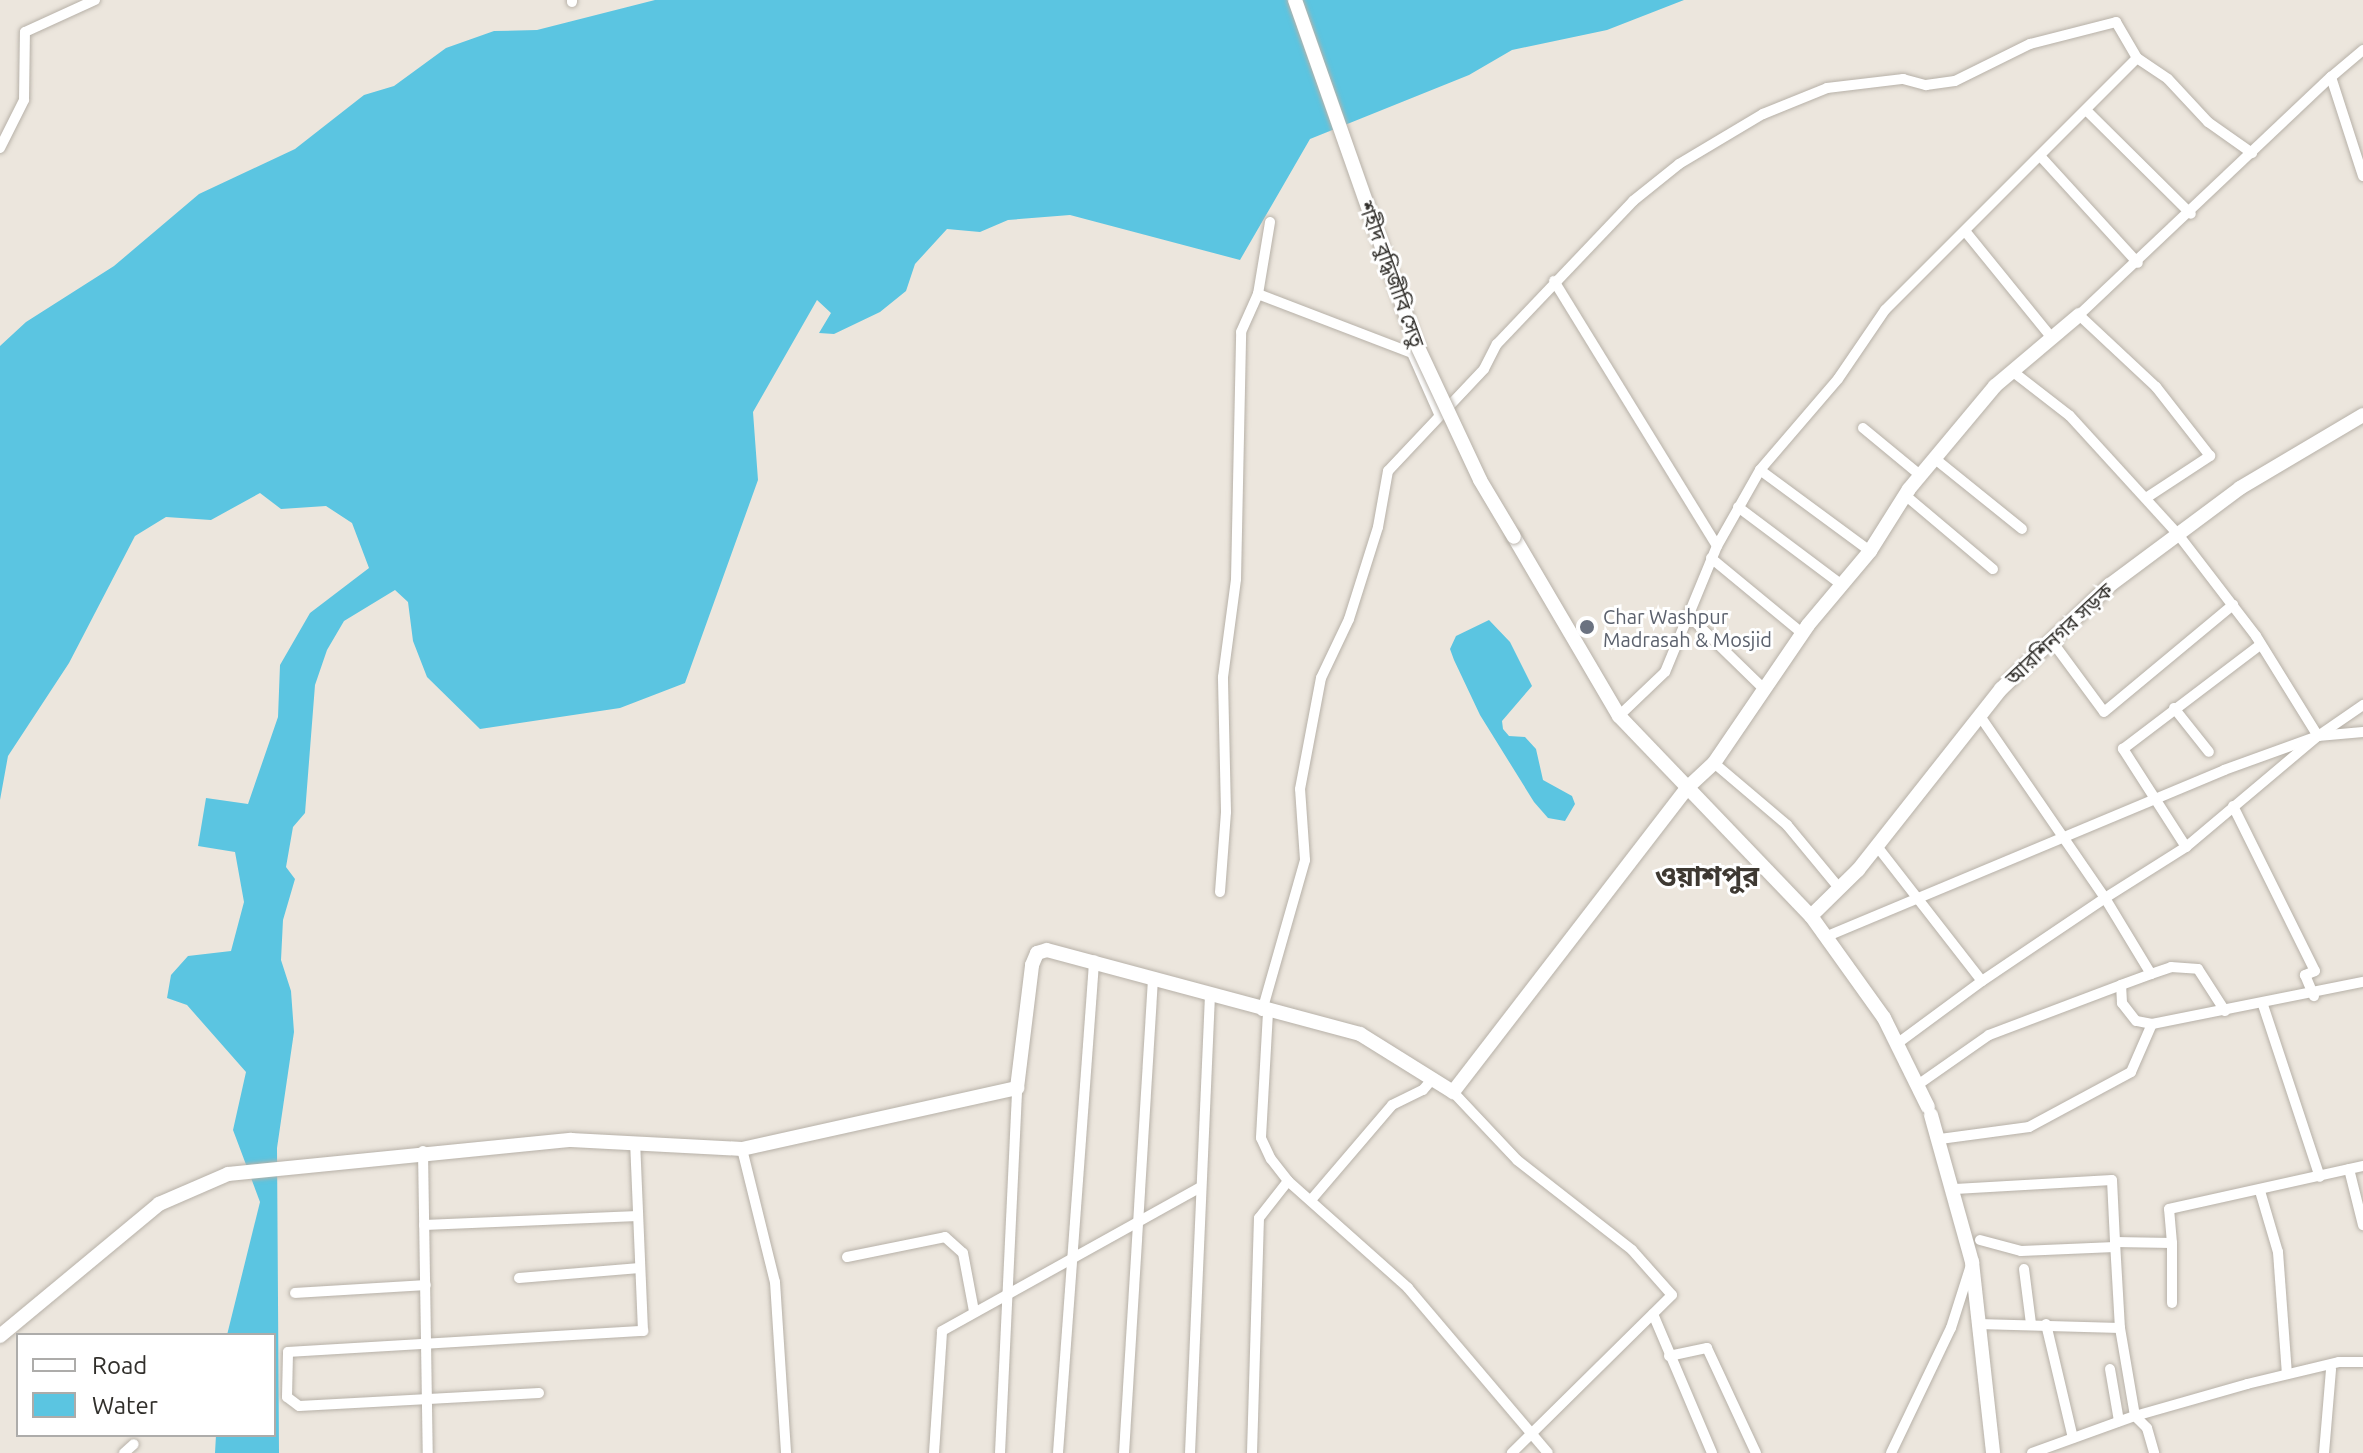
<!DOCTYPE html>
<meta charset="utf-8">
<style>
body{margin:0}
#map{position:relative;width:2363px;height:1453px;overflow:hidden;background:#ece6dd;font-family:Ubuntu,"Noto Sans Bengali",sans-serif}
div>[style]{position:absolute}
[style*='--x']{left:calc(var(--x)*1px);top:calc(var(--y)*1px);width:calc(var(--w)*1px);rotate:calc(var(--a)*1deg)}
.water>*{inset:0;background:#5bc5e1}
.roads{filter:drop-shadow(0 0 2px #b7b1a8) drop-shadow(0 0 2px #b7b1a8)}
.street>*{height:10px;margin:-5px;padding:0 5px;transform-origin:5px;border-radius:5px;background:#fff}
.secondary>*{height:14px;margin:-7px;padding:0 7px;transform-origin:7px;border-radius:7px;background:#fff}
.bridges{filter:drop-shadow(0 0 2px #b7b1a8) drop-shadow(0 0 2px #b7b1a8)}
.secondary-bridge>*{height:14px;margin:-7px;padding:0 7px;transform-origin:7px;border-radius:7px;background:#fff}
.dots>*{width:22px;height:22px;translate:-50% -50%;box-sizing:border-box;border:4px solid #fff;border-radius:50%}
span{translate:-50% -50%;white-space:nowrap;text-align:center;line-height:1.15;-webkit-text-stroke:6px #fff;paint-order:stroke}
.street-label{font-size:20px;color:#312f2b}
.worship-label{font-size:20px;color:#5b616d}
.left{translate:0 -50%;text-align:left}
.district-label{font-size:28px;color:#3e3932;font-weight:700}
.legend{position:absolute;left:16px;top:1333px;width:260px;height:104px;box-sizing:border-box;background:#fff;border:2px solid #adacaa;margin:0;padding:10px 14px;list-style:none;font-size:24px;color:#312f2b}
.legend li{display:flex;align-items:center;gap:16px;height:40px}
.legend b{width:40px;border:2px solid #adacaa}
</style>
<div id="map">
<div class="water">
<div style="clip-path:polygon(655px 0,1684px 0,1607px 30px,1512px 50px,1469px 75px,1310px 139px,1240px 260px,1070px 215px,1008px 220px,980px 232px,947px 229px,915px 264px,906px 291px,880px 312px,834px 334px,819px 333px,831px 313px,817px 300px,753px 412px,758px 480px,685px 683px,620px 708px,480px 729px,427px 677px,413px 641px,408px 602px,395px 590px,344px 621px,327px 650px,315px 685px,305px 813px,293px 827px,286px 867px,295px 879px,283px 920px,281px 960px,291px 991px,294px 1032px,277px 1148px,279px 1453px,215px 1453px,216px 1435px,274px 1435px,274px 1335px,227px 1335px,260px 1202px,233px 1130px,246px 1072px,187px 1005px,167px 998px,171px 975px,188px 956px,231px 951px,244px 902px,235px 852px,198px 846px,206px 798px,248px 804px,278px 717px,280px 665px,310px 613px,369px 568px,352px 523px,326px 506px,281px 509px,260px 493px,211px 520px,166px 517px,135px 536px,69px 663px,8px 756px,0 800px,0 346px,26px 322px,114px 266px,199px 194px,295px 149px,364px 95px,394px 86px,446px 48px,494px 31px,537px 30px)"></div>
<div style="clip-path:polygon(1489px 620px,1510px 642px,1532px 686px,1502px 721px,1503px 729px,1509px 736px,1525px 737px,1536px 749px,1543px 780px,1572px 796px,1575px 804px,1565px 821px,1548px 818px,1534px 802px,1480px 715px,1454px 660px,1450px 649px,1456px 636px)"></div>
</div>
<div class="roads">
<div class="street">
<div style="--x:572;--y:2;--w:2;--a:-90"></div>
<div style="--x:2363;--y:50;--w:42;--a:139.8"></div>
<div style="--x:2331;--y:77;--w:104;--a:72.1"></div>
<div style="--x:2137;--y:58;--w:37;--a:34"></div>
<div style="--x:2168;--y:79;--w:59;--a:47.1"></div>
<div style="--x:2208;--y:122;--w:54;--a:35.2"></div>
<div style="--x:2087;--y:111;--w:146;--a:44.7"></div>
<div style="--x:0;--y:148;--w:54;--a:-63.4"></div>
<div style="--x:24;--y:100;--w:68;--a:-89.2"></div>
<div style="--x:25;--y:32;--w:77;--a:-24.6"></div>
<div style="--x:2042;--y:158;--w:142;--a:47.6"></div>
<div style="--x:1965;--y:231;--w:138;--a:50.9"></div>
<div style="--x:1554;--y:281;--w:311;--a:58.4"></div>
<div style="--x:1258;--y:294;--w:165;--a:21"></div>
<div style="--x:1412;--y:353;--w:67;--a:66.1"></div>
<div style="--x:2012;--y:371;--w:73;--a:37.8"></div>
<div style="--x:2070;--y:416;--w:159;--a:47.6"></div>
<div style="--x:2177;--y:533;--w:130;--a:52.5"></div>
<div style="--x:2256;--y:636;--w:118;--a:58.2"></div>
<div style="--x:1863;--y:428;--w:74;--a:39.5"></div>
<div style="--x:1934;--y:458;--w:113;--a:38.9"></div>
<div style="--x:1760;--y:470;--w:137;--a:36.4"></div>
<div style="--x:1905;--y:495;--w:115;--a:40.1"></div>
<div style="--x:2146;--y:498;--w:77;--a:-33.3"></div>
<div style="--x:2210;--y:456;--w:88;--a:-128"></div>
<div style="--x:2156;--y:387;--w:105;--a:-136.9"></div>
<div style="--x:2079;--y:315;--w:347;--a:-43.4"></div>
<div style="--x:1738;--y:507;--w:130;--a:36.9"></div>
<div style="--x:1711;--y:558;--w:118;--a:39.5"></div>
<div style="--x:1690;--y:617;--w:103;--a:44.2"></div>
<div style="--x:2051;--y:640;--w:89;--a:53.6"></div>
<div style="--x:2104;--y:712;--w:168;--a:-39.7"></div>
<div style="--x:2174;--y:708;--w:56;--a:51.5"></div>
<div style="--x:1714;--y:763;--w:96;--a:40.3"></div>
<div style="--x:1787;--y:825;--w:83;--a:50.4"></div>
<div style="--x:2233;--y:806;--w:184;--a:63.6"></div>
<div style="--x:2315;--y:971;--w:11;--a:158"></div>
<div style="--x:2305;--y:975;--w:23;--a:67"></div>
<div style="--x:1876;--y:845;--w:172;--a:52.1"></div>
<div style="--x:1982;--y:981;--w:148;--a:-34"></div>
<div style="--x:2105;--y:898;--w:221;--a:-124.5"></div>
<div style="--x:2186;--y:847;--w:117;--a:-122.7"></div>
<div style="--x:2123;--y:749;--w:172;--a:-37.2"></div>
<div style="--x:1220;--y:892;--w:80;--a:-85.7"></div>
<div style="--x:1226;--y:812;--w:135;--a:-91.3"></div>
<div style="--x:1223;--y:677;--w:99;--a:-82.4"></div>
<div style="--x:1236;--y:579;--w:247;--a:-88.8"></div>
<div style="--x:1241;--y:332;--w:42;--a:-65.9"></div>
<div style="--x:1258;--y:294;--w:73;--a:-80.5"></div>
<div style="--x:1830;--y:935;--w:427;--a:-22.7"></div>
<div style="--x:2224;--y:770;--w:100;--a:-19.9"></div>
<div style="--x:2318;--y:736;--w:45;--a:-5.1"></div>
<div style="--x:2151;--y:974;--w:21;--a:-19"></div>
<div style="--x:2171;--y:967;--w:27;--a:4"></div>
<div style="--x:2198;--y:969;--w:50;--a:57.3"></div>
<div style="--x:2263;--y:1005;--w:181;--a:71.7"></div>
<div style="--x:1262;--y:1011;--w:157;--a:-74.1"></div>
<div style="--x:1305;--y:860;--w:71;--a:-94"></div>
<div style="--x:1300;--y:789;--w:113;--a:-79.3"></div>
<div style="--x:1321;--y:678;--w:65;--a:-64.6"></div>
<div style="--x:1349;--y:619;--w:96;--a:-72.5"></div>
<div style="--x:1378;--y:527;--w:57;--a:-79.9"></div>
<div style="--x:1388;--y:471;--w:140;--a:-46.7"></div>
<div style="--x:1484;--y:369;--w:28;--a:-63"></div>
<div style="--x:1497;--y:344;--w:197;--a:-46.4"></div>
<div style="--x:1633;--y:201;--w:59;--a:-38.8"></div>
<div style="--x:1679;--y:164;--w:98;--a:-30.8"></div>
<div style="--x:1763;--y:114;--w:69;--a:-22.1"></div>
<div style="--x:1827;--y:88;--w:77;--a:-6.8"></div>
<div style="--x:1903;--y:79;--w:24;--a:15"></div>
<div style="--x:1926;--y:85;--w:29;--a:-8"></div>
<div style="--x:1955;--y:81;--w:84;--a:-26.3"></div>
<div style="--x:2030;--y:44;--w:89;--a:-14.3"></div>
<div style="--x:2116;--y:22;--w:42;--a:59.7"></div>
<div style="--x:2137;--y:58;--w:356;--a:135"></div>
<div style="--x:1885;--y:310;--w:83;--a:124.3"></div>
<div style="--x:1838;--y:379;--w:120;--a:130.6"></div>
<div style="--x:1760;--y:470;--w:87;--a:119.5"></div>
<div style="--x:1717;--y:546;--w:136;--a:112.4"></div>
<div style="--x:1665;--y:672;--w:64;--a:136.3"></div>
<div style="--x:1268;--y:1012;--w:126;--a:93.2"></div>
<div style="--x:1261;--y:1138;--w:23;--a:65"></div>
<div style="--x:1271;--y:1159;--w:28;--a:52"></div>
<div style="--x:1288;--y:1181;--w:161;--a:41.7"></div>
<div style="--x:1408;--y:1288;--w:216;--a:49.7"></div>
<div style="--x:2152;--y:1024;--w:16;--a:-169"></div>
<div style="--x:2136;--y:1021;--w:23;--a:-128"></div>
<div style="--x:2122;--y:1003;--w:18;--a:-93"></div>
<div style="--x:2121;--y:985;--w:32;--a:-20"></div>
<div style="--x:2151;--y:974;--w:89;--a:-121.2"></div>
<div style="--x:2105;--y:898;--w:96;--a:-32.2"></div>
<div style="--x:2186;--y:847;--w:172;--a:-40.1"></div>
<div style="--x:2318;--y:736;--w:55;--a:-34.6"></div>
<div style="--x:1898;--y:1043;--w:104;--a:-36.4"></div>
<div style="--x:1919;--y:1084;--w:85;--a:-35"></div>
<div style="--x:1989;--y:1035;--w:141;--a:-20.7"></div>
<div style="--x:1453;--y:1092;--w:93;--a:46.7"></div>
<div style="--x:1517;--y:1160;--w:146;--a:38"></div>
<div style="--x:1632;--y:1250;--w:60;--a:48.4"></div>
<div style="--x:1672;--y:1295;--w:225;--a:135.4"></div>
<div style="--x:1940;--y:1139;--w:90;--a:-7.7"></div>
<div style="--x:2029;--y:1127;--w:116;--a:-28.3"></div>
<div style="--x:2131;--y:1072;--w:52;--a:-66.4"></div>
<div style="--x:2152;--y:1024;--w:215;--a:-11.3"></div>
<div style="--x:742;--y:1149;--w:137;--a:76.1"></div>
<div style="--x:775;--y:1282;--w:171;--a:86.3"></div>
<div style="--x:423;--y:1151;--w:302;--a:89.1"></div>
<div style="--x:2349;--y:1169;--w:58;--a:76"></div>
<div style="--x:1955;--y:1189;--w:157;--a:-3.3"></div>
<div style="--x:2112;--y:1180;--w:62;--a:87.2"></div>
<div style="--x:2115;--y:1242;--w:57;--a:1"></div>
<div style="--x:2172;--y:1243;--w:34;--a:-95"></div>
<div style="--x:2169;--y:1209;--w:199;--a:-12.5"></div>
<div style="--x:2260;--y:1191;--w:64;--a:73.6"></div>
<div style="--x:2278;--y:1252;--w:122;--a:85.8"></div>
<div style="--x:1311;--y:1200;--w:125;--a:-49.5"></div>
<div style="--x:1392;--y:1105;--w:34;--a:-26"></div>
<div style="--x:1423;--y:1090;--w:16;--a:-50"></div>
<div style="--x:424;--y:1225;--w:214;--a:-2.4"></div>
<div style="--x:1980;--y:1240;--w:42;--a:15"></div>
<div style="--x:2021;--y:1251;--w:94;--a:-2.4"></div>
<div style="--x:2115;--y:1242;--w:86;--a:86.7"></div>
<div style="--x:2172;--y:1243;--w:60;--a:90"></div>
<div style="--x:847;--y:1257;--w:100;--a:-11.5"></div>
<div style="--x:945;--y:1237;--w:24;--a:42"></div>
<div style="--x:963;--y:1253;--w:59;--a:79.3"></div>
<div style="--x:2024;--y:1269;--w:55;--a:82.7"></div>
<div style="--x:519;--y:1278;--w:121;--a:-4.7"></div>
<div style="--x:295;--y:1293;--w:131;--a:-3.5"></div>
<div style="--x:1653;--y:1314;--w:151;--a:67"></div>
<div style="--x:1978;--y:1324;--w:142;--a:1.6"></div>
<div style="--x:2120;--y:1328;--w:89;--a:80.3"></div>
<div style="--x:2135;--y:1416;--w:17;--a:45"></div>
<div style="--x:2147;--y:1428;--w:26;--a:74"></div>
<div style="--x:2046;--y:1324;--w:117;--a:76.7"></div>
<div style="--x:1669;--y:1356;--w:39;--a:-12"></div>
<div style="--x:1707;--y:1348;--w:116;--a:65"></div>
<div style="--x:2110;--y:1369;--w:53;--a:80.2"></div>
<div style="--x:539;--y:1393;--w:240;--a:176.9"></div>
<div style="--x:299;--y:1406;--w:15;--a:-143"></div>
<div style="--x:287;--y:1397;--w:45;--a:-88.7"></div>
<div style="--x:288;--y:1352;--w:356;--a:-3.4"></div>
<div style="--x:643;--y:1331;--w:187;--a:-92.4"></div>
<div style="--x:124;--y:1453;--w:13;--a:-42"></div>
<div style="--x:934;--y:1453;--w:122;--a:-86.2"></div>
<div style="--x:942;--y:1331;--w:294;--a:-29.1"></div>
<div style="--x:1000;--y:1453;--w:365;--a:-87.3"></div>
<div style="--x:1058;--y:1453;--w:494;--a:-85.8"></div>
<div style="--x:1124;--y:1453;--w:476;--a:-86.5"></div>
<div style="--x:1190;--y:1453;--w:457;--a:-87.5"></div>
<div style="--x:1252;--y:1453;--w:235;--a:-88.3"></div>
<div style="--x:1259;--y:1218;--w:47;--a:-51.9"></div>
<div style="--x:1891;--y:1453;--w:139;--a:-64.4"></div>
<div style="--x:1951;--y:1328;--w:63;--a:-72.4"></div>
<div style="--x:2032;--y:1453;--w:109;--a:-19.8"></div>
<div style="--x:2135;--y:1416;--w:116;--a:-15.9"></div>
<div style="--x:2247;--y:1384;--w:95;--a:-13.4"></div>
<div style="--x:2339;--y:1362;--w:24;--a:0"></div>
<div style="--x:2324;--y:1453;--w:84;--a:-85.2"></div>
</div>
<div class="secondary">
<div style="--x:1514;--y:537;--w:208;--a:59.6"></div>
<div style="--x:1619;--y:716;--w:277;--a:46.2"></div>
<div style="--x:1811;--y:916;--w:125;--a:54.4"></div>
<div style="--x:1884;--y:1018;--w:99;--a:63.7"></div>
<div style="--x:1811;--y:916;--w:66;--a:-44.4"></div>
<div style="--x:1858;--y:870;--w:231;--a:-51.7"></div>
<div style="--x:2001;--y:689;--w:151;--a:-43.7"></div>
<div style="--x:2110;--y:585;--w:162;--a:-36.7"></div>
<div style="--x:2240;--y:488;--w:143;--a:-30.7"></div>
<div style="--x:1931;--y:1115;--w:153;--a:74.4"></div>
<div style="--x:1972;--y:1262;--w:192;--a:83.7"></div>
<div style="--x:0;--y:1336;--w:207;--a:-39.7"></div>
<div style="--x:159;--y:1204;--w:75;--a:-23.5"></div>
<div style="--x:228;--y:1174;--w:345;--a:-5.7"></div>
<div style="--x:571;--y:1140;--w:171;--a:3"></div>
<div style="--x:742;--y:1149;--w:282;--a:-12.5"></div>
<div style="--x:1017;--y:1088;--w:124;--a:-83"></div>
<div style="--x:1032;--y:965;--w:13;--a:-67"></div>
<div style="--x:1037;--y:953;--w:10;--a:-17"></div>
<div style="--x:1047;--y:950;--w:324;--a:15"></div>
<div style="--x:1360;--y:1034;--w:110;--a:31.9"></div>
<div style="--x:1453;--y:1092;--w:382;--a:-52.4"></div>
<div style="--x:1686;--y:789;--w:38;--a:-43"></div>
<div style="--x:1714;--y:763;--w:167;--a:-55.7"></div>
<div style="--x:1808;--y:625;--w:97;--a:-50"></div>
<div style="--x:1870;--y:551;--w:73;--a:-57.8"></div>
<div style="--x:1909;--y:489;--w:134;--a:-50.1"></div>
<div style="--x:1995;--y:386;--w:110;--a:-40.2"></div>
</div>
</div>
<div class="bridges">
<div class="secondary-bridge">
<div style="--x:1295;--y:0;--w:361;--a:70.6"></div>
<div style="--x:1415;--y:341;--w:153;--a:64.9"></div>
<div style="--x:1480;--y:480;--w:66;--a:59.2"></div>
</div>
</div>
<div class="dots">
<div style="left:1587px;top:627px;background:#6b7280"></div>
</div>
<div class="street-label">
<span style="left:1392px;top:274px;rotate:70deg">শহীদ বুদ্ধিজীবি সেতু</span>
<span style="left:2059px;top:634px;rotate:-43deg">আরশিনগর সড়ক</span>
</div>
<div class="worship-label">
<span class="left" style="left:1603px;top:628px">Char Washpur<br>Madrasah &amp; Mosjid</span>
</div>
<div class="district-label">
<span style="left:1707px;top:876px">ওয়াশপুর</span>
</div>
<ul class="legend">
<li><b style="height:10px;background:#fff"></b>Road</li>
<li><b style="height:22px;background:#5bc5e1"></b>Water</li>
</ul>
</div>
